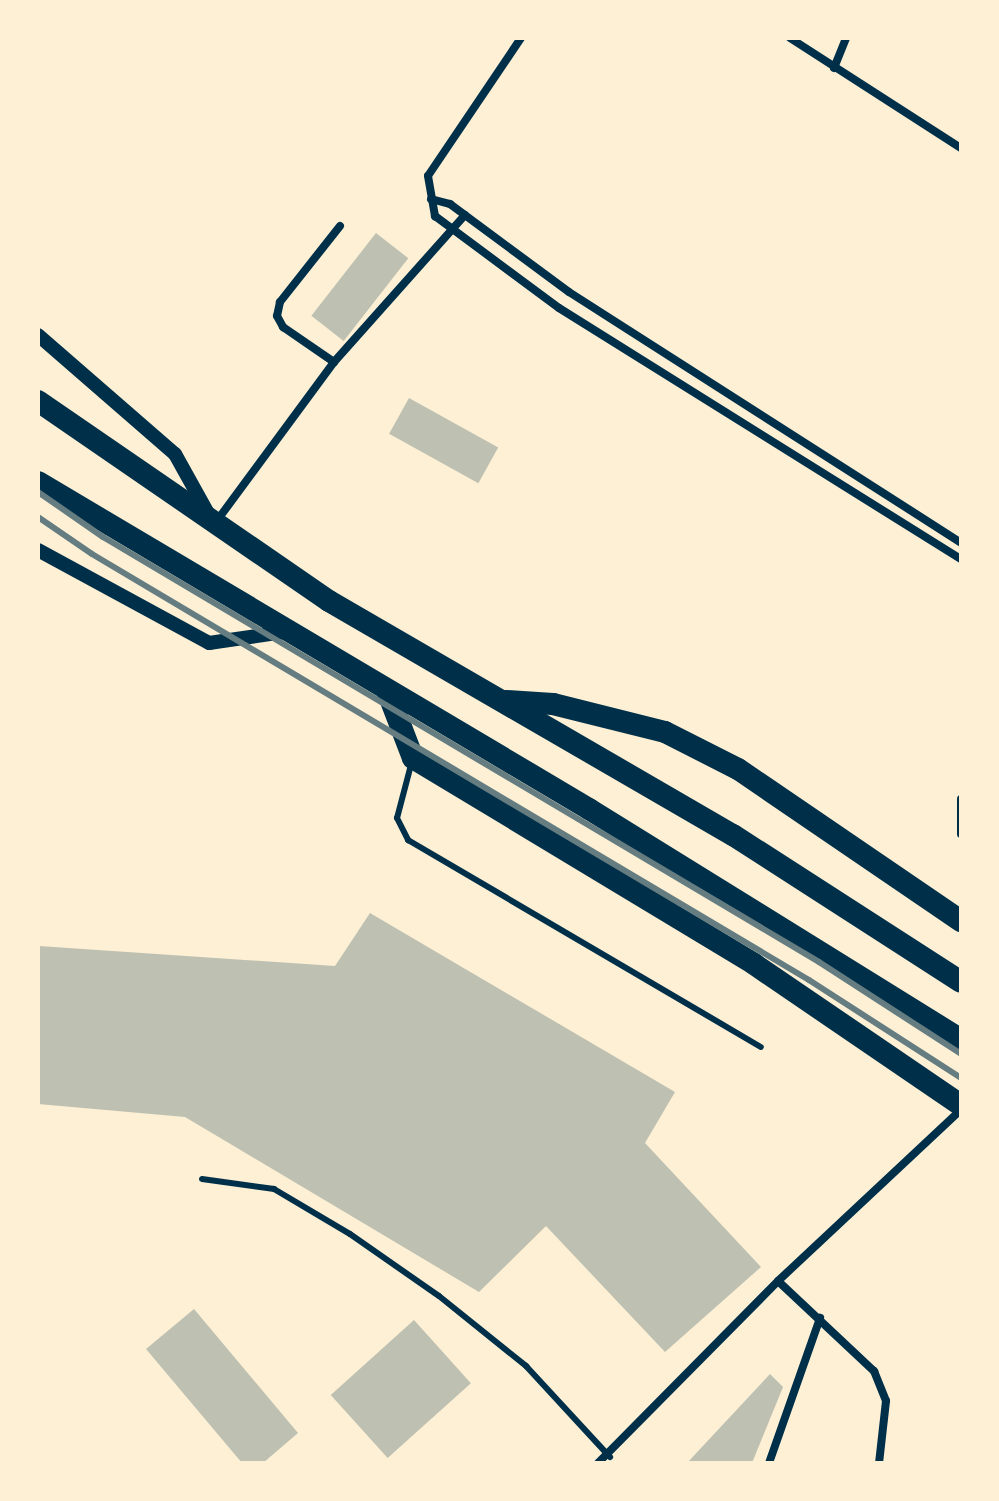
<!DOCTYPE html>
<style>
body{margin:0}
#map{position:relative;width:999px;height:1501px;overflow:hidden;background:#fdf0d5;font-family:Arial,sans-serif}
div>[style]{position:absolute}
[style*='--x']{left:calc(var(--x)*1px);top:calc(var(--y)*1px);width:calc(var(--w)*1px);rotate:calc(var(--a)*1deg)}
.building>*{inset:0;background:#bec0b2;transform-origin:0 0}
.service>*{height:6px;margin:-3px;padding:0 3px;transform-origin:3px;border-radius:3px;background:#003049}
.minor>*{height:8px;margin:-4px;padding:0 4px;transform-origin:4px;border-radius:4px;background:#003049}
.tertiary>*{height:14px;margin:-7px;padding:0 7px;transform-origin:7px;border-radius:7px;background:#003049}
.trunk>*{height:22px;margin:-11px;padding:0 11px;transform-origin:11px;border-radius:11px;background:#003049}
.rail>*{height:6px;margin:-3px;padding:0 3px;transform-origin:3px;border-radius:3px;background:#657d81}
span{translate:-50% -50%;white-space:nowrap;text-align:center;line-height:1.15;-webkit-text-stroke:8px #fdf0d5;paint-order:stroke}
.frame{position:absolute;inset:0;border:40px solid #fdf0d5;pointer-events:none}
</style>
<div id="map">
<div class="building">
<div style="left:376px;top:233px;width:41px;height:105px;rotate:38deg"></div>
<div style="left:409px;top:398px;width:102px;height:41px;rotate:29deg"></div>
<div style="clip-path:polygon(370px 913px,675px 1092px,645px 1143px,761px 1267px,665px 1352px,546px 1226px,479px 1292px,185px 1117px,38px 1104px,39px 946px,335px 966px)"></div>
<div style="clip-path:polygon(194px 1309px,298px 1433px,263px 1463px,242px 1463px,146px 1349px)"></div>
<div style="left:414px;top:1320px;width:85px;height:112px;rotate:48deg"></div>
<div style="clip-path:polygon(770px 1374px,783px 1387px,752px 1463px,687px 1463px)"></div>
</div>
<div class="service">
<div style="--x:412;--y:761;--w:59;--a:104.7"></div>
<div style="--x:397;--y:818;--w:25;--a:63"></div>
<div style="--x:408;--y:840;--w:409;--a:30.4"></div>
<div style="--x:202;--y:1179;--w:73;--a:7.9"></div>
<div style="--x:274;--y:1189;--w:88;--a:30.6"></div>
<div style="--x:350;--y:1234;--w:108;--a:34.9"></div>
<div style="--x:439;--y:1296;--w:112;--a:38.8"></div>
<div style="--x:526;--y:1366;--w:124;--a:47.3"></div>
</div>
<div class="minor">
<div style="--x:521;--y:38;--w:166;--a:124"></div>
<div style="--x:428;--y:176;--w:41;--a:80.1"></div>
<div style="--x:435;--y:216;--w:154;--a:36.6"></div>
<div style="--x:559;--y:308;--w:474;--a:32"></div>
<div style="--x:790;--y:38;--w:203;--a:32.8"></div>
<div style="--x:834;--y:68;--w:32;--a:-68"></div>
<div style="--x:431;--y:199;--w:20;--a:15"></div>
<div style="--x:450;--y:204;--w:148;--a:36.5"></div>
<div style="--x:569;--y:292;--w:465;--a:32.6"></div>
<div style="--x:340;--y:226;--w:97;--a:128.3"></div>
<div style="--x:280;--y:302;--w:14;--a:102"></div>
<div style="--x:277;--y:316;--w:13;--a:61"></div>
<div style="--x:283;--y:327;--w:62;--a:34.5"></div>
<div style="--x:334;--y:362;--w:197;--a:-48.3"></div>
<div style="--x:216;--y:522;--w:199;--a:-53.6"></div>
<div style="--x:961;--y:799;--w:35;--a:90"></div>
<div style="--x:778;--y:1281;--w:132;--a:43.2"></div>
<div style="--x:874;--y:1371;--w:32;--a:68"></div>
<div style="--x:886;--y:1401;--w:62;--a:96.4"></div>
<div style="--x:598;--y:1463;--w:256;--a:-45.3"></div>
<div style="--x:778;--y:1281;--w:250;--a:-43.1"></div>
<div style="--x:769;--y:1463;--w:154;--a:-70.6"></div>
</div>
<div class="tertiary">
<div style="--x:38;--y:335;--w:181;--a:41"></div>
<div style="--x:175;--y:454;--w:70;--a:60.9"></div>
<div style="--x:38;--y:550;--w:195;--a:28.5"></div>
<div style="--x:209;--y:643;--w:82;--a:-8.4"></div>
</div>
<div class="trunk">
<div style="--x:38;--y:401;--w:353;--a:34.5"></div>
<div style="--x:329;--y:601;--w:467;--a:30.1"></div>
<div style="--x:733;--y:835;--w:271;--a:32.8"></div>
<div style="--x:38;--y:482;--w:641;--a:30.69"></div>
<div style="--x:589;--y:809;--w:438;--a:31.8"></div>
<div style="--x:388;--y:693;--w:70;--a:69"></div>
<div style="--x:413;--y:758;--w:398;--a:31.1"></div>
<div style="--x:754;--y:964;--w:250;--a:34.3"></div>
<div style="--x:506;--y:701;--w:47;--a:3.7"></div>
<div style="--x:553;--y:704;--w:115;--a:14"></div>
<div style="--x:665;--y:732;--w:82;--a:26.9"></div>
<div style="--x:738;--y:769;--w:270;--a:34.3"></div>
</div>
<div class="rail">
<div style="--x:38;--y:492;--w:79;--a:34.7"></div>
<div style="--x:103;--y:537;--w:833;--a:30.69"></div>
<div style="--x:819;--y:962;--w:169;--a:32.9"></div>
<div style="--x:38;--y:517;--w:65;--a:34.4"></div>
<div style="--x:92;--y:554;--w:834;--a:30.72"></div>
<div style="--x:809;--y:980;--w:181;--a:32.8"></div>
</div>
<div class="frame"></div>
</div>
